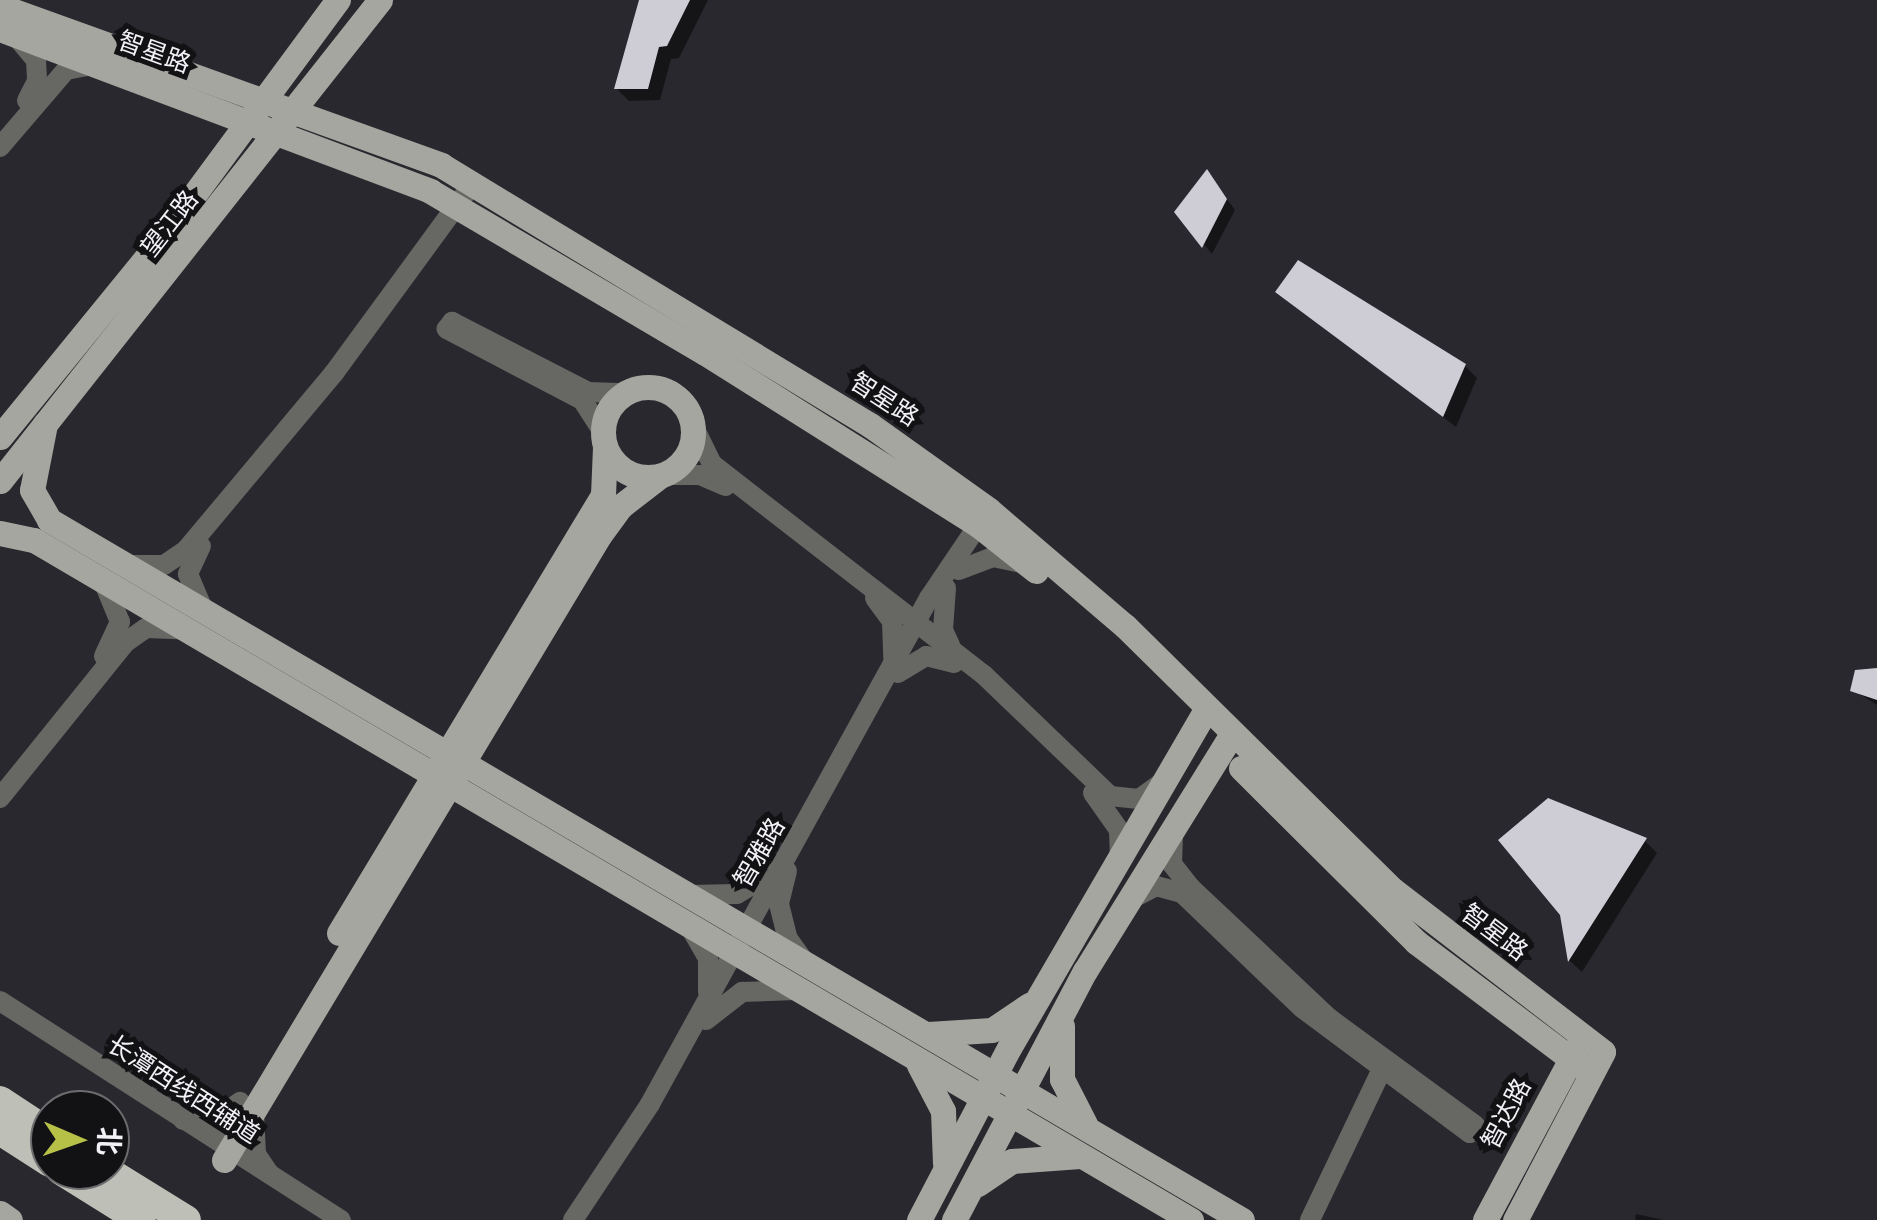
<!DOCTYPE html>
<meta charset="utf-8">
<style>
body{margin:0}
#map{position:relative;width:1877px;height:1220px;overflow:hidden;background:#29282e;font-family:Roboto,"Noto Sans SC",sans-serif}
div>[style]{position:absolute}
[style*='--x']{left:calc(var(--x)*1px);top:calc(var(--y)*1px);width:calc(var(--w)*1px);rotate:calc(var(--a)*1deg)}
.shadow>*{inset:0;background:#0007}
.building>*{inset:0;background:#ceccd5}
.minor>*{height:20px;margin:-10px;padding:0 10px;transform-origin:10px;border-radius:10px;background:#676864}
.major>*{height:25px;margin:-12.5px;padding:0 12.5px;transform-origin:12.5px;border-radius:12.5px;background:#a5a69f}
.major>.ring{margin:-12.5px;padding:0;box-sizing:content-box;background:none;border:25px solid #a5a69f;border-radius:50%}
.highway>*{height:30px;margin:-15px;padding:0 15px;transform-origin:15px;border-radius:15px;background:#bebfb7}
span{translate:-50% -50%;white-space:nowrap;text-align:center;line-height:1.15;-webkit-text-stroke:10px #121114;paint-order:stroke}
.street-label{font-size:25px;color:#f2f1f5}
.north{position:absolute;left:30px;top:1090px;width:100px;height:100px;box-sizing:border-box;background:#121114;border:2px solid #6c6b6e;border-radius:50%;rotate:92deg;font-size:28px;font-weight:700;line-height:40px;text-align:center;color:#f2f1f5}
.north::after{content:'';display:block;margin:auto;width:35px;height:45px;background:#b7c147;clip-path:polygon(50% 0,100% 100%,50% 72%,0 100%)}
</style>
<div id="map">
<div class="shadow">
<div style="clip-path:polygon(642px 0,708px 0,679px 58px,671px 59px,660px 100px,629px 101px,617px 89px)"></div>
<div style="clip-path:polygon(1208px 173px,1235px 210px,1212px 254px,1177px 212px)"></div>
<div style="clip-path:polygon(1278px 291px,1465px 366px,1477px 378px,1456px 427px)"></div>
<div style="clip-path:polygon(1877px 670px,1877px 705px,1853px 690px)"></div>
<div style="clip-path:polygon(1645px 841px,1657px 853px,1582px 972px,1570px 961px,1563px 914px)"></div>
<div style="clip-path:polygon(1636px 1214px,1664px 1220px,1635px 1220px)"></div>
</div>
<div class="building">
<div style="clip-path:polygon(639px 0,690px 0,667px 46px,659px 47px,648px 89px,614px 89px)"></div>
<div style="clip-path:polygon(1207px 169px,1227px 199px,1202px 248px,1174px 212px)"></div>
<div style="clip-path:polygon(1298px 260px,1466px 364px,1443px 417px,1275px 292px)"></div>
<div style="clip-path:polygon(1877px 668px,1877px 700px,1850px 691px,1855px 670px)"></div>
<div style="clip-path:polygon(1548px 798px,1647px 838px,1568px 962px,1560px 915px,1498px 840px)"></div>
</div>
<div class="minor">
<div style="--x:15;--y:35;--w:33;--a:50"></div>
<div style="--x:36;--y:60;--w:21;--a:87"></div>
<div style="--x:37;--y:81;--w:22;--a:117"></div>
<div style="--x:0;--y:147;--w:101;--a:-49.4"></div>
<div style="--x:66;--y:70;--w:31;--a:-11"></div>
<div style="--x:694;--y:427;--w:41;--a:64.1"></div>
<div style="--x:712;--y:464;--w:344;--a:37.8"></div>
<div style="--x:984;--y:675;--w:175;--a:43.8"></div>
<div style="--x:1110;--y:796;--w:29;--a:6"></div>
<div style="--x:1139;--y:799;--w:26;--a:-36"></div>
<div style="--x:603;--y:432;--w:38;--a:-123"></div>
<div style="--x:582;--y:400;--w:153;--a:-152.3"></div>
<div style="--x:447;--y:329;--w:9;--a:-54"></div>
<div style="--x:452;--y:322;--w:153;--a:27.2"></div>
<div style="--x:588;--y:392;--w:37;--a:2"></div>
<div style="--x:666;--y:475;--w:34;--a:0"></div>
<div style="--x:700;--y:475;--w:28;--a:23"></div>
<div style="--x:201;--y:546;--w:31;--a:115"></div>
<div style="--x:188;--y:574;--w:38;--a:67"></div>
<div style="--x:130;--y:565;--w:34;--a:0"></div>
<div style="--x:164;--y:565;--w:27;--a:-34"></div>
<div style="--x:186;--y:550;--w:231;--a:-50.1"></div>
<div style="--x:334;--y:373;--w:235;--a:-53.8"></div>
<div style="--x:959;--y:570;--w:36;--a:-21"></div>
<div style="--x:993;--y:557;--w:30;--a:12"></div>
<div style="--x:946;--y:588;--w:42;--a:94.1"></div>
<div style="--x:943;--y:630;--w:17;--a:65"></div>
<div style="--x:875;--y:598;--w:29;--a:54"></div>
<div style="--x:892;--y:621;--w:37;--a:88"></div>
<div style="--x:104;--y:656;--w:38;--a:-65"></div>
<div style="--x:120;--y:622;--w:42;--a:-112.3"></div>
<div style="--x:898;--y:673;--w:33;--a:-31"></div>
<div style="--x:926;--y:656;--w:29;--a:14"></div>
<div style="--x:1093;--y:793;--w:45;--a:54.9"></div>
<div style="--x:1119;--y:830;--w:26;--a:88"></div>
<div style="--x:0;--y:798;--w:201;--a:-51.1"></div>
<div style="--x:126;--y:642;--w:24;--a:-35"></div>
<div style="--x:146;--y:628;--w:33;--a:2"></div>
<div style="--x:787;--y:871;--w:34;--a:104"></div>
<div style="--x:779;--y:904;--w:36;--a:76"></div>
<div style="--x:788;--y:939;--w:26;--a:54"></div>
<div style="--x:690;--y:895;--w:47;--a:-1.2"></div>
<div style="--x:737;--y:894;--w:43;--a:-30.7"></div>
<div style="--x:1129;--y:900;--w:30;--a:-27"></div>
<div style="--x:1156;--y:886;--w:27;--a:15"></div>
<div style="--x:1182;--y:893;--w:166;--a:43.8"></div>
<div style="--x:1302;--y:1008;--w:209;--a:36.7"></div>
<div style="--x:1470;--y:1133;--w:9;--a:-58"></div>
<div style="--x:1475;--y:1125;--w:180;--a:-143.8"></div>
<div style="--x:1330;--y:1019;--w:192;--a:-136.7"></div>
<div style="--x:1190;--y:887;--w:29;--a:-128"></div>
<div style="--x:1172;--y:864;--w:34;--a:-88"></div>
<div style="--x:690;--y:927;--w:36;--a:60"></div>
<div style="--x:708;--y:958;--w:34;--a:90"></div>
<div style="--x:0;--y:1001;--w:405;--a:32.7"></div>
<div style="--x:706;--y:1020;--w:46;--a:-37.9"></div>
<div style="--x:742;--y:992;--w:54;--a:-2.1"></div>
<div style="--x:254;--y:1113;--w:41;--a:87.2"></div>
<div style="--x:256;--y:1154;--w:23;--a:56"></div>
<div style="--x:183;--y:1120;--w:32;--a:0"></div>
<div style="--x:215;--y:1120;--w:31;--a:-36"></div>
<div style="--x:573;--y:1220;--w:139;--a:-56.4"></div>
<div style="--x:650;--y:1104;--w:578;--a:-61.13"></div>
<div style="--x:929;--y:598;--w:100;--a:-56"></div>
<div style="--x:1310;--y:1220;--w:176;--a:-64.5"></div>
</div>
<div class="major">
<div style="--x:0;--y:6;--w:469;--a:19.8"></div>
<div style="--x:441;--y:165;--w:502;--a:31.22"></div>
<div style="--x:870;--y:425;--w:146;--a:35.5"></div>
<div style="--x:989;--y:510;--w:179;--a:40.5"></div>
<div style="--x:1125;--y:626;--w:376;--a:44.6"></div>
<div style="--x:1393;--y:890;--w:265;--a:37.6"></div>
<div style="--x:1603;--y:1052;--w:190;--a:117.6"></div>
<div style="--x:0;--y:29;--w:460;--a:20.6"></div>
<div style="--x:430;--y:191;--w:319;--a:30.5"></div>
<div style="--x:705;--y:353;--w:323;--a:32.2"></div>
<div style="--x:978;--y:525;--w:74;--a:38.4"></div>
<div class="ring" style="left:603px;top:387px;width:65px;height:65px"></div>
<div style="--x:45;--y:424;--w:67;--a:101.1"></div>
<div style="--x:32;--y:490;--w:34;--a:60"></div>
<div style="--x:49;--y:520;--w:1383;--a:30.4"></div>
<div style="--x:0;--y:437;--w:253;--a:-50.8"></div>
<div style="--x:160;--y:241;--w:300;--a:-53.6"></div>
<div style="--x:0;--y:481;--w:613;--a:-51.69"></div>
<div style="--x:0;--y:533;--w:35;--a:12"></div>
<div style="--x:34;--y:540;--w:1342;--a:30.44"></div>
<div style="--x:1241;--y:768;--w:247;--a:44.8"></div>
<div style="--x:1416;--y:942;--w:219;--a:37"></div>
<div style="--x:339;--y:933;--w:511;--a:-58.92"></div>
<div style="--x:603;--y:495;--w:48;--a:-87.6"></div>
<div style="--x:1062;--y:1026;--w:53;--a:90"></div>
<div style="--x:1062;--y:1079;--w:51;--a:62.9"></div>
<div style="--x:928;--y:1034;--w:64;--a:-3.6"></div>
<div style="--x:992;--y:1030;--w:45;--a:-34"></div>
<div style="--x:919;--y:1065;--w:52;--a:62.4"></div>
<div style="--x:943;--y:1111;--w:52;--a:87.8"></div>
<div style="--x:224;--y:1160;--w:728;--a:-59"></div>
<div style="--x:599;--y:536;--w:37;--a:-54"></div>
<div style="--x:621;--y:506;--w:49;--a:-37.6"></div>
<div style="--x:978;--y:1184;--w:41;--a:-34.1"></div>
<div style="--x:1012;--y:1161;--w:68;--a:-4.2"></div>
<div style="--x:0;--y:1213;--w:12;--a:35"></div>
<div style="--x:919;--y:1220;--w:194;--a:-62.4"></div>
<div style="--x:1009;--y:1048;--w:393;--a:-59.8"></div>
<div style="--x:954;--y:1220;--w:281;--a:-62.3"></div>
<div style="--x:1085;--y:971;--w:279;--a:-58.2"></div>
<div style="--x:1485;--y:1220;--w:197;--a:-61.9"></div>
</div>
<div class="highway">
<div style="--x:0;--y:1101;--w:60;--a:33.4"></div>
<div style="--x:0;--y:1130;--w:59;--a:32.6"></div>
<div style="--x:61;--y:1170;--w:94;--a:32"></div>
<div style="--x:105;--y:1170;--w:95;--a:31.7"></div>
</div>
<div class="street-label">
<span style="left:154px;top:53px;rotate:20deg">智星路</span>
<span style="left:170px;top:224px;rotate:-52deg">望江路</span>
<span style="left:884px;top:400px;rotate:33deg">智星路</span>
<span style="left:760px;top:853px;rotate:-60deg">智雅路</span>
<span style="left:1494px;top:933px;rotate:37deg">智星路</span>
<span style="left:183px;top:1090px;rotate:33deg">长潭西线西辅道</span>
<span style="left:1507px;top:1114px;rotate:-62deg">智达路</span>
</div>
<div class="north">北</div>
</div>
